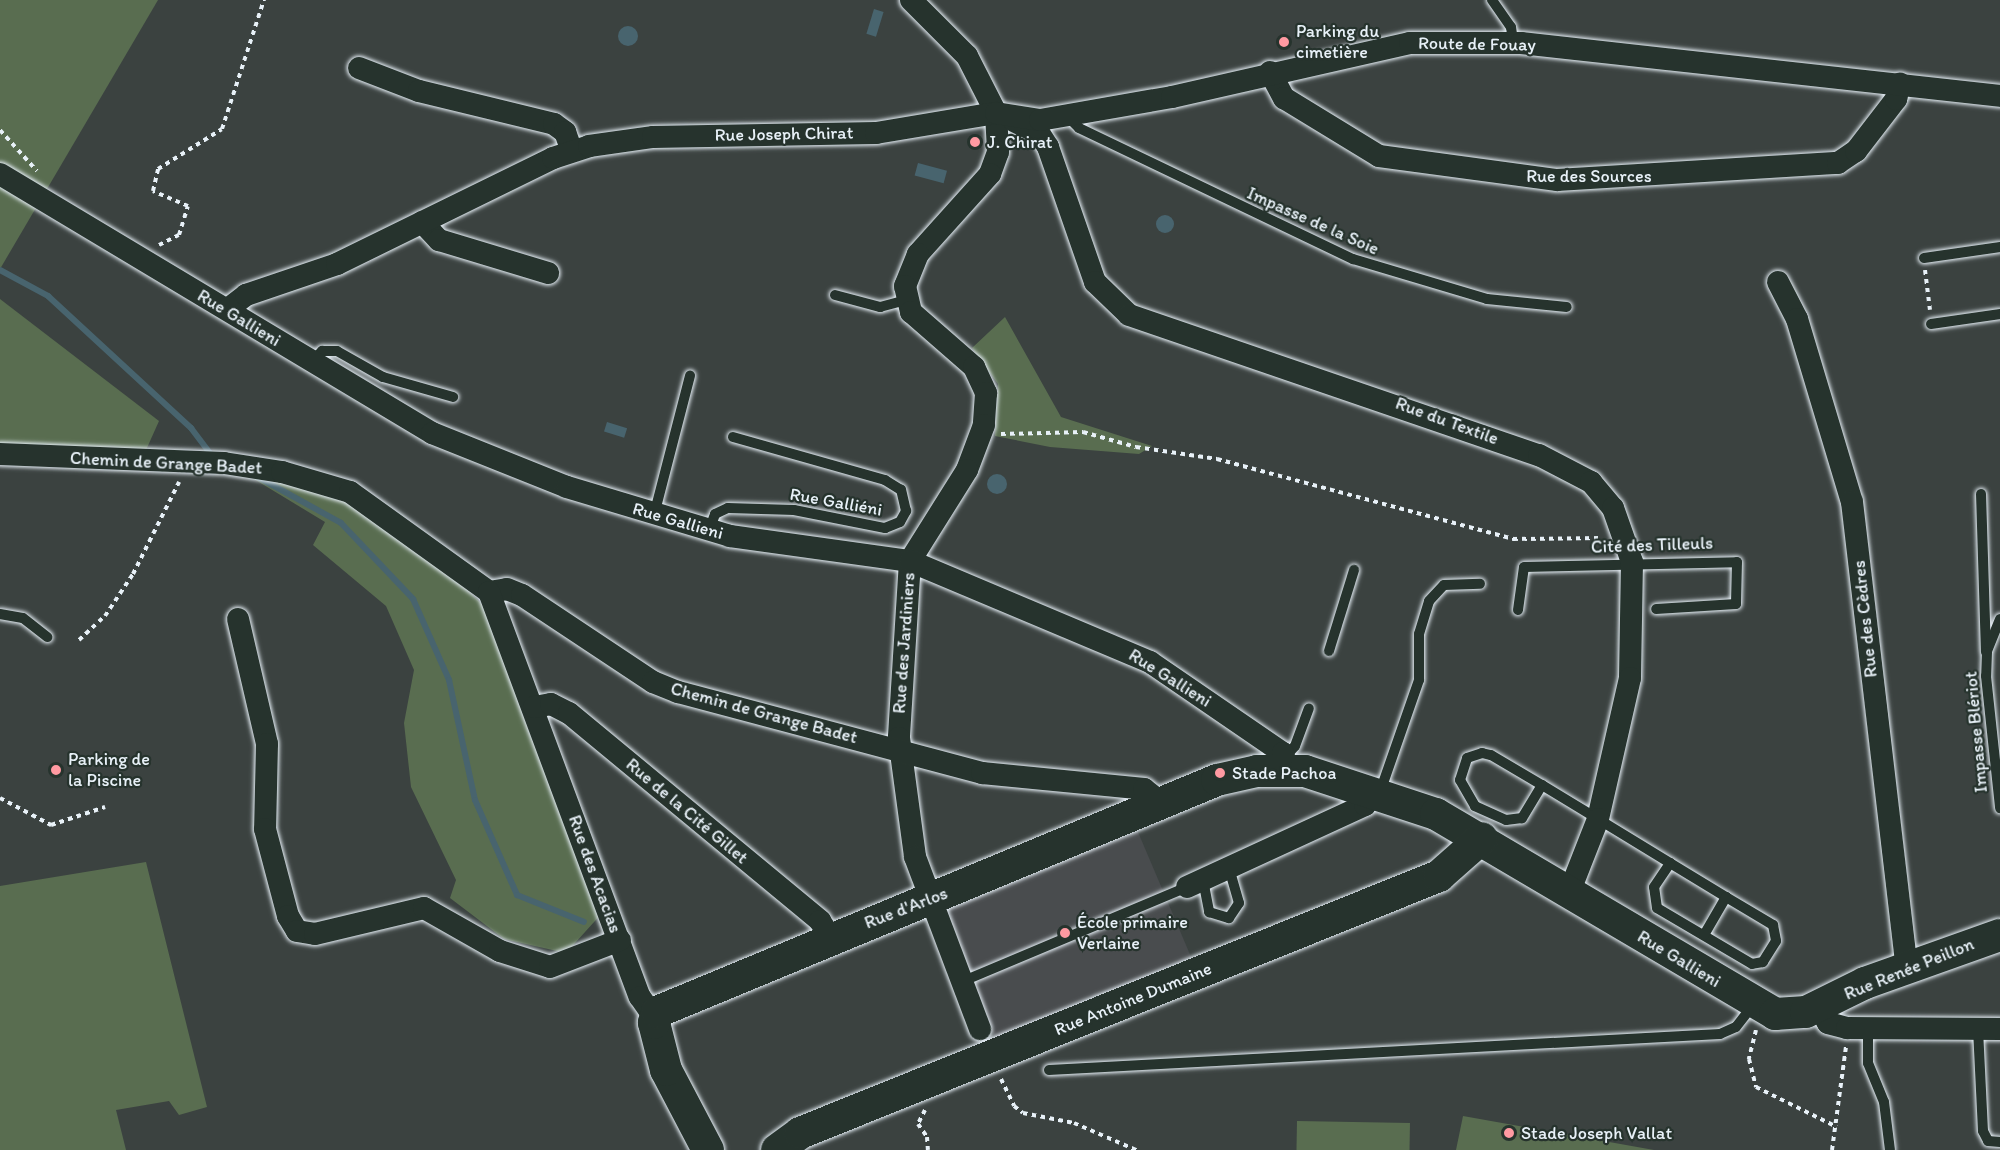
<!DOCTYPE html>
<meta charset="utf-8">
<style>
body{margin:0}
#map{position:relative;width:2000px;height:1150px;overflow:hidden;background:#3b4240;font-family:Itim,sans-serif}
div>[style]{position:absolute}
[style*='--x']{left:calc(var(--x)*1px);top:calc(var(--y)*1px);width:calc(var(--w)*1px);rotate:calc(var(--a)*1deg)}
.built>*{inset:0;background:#494c4e;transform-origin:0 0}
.green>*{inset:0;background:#596d50;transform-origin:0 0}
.water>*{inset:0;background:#48646e;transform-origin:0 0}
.round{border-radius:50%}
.stream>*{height:6px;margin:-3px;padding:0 3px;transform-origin:3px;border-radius:3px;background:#48646e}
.path>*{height:4px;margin-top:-2px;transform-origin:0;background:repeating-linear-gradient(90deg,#e8f1f8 0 4.5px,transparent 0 9px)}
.roads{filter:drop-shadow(0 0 2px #e8f1f8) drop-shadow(0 0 2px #e8f1f8)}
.lane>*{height:10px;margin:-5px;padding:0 5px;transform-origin:5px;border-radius:5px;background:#26332d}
.street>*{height:22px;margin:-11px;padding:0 11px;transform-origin:11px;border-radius:11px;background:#26332d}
.secondary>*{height:32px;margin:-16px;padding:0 16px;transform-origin:16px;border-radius:16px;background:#26332d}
.dots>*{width:16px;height:16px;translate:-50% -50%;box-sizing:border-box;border:3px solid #26332d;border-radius:50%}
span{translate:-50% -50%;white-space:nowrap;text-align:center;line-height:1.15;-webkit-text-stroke:4.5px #26332d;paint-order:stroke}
.poi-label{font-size:18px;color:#e8f1f8}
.left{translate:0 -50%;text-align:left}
.street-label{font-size:18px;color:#e8f1f8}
</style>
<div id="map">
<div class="built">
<div style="left:1135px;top:825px;width:150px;height:212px;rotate:67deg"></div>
</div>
<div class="green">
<div style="clip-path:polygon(0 0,158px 0,0 269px)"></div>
<div style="clip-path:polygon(0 299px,159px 421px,142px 459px,0 462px)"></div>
<div style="clip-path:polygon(1005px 317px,1061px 417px,1152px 446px,1139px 454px,1050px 447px,995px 436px,998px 384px,972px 348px)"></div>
<div style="clip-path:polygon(262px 471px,350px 498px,420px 544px,485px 607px,529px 732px,604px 911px,566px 953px,504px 939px,450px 898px,456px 880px,411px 787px,404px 723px,414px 670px,386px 606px,313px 545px,325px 522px,254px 479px)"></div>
<div style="clip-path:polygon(146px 862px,207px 1107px,179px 1115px,169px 1101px,116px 1110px,126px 1150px,0 1150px,0 886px)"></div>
<div style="clip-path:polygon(1463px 1116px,1654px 1150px,1456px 1150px)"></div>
<div style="left:1297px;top:1121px;width:113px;height:29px;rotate:1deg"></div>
</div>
<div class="water">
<div style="left:874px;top:9px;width:10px;height:26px;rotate:17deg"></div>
<div class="round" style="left:618px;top:26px;width:20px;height:20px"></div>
<div style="left:918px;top:163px;width:30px;height:13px;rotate:15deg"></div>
<div class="round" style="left:1156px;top:215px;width:18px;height:18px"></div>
<div style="left:607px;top:422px;width:21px;height:10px;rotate:17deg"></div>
<div class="round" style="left:987px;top:474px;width:20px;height:20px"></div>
</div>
<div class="stream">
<div style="--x:0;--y:270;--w:55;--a:28.4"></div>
<div style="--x:48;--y:296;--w:195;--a:42.7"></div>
<div style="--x:191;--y:428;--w:31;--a:53"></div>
<div style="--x:256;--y:476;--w:97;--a:28.9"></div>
<div style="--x:341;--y:523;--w:105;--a:46.5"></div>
<div style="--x:413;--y:599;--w:89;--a:66"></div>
<div style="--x:449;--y:680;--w:123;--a:77.8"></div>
<div style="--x:475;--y:800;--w:104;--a:66.1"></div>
<div style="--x:517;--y:895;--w:72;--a:21.9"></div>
</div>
<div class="path">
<div style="--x:0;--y:130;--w:55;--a:47.9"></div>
<div style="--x:159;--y:245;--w:22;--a:-27"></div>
<div style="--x:179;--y:235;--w:30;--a:-73"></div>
<div style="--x:188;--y:206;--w:38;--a:-157"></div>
<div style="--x:153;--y:191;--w:23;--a:-77"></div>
<div style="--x:158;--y:169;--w:75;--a:-32"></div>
<div style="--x:222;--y:129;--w:136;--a:-72"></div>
<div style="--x:1925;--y:270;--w:40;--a:82.9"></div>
<div style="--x:1001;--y:434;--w:82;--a:-1.4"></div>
<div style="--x:1083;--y:432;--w:55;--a:15.8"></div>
<div style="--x:1136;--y:447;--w:82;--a:8.4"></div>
<div style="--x:1217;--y:459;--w:307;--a:15.1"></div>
<div style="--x:1513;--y:539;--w:90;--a:-0.6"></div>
<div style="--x:79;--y:640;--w:35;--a:-43"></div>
<div style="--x:105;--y:616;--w:50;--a:-56.3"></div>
<div style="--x:133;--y:574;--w:103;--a:-63.4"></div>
<div style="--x:0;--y:798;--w:58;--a:27.9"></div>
<div style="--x:51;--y:825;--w:57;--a:-18.4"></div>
<div style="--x:1756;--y:1030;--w:30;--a:104"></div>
<div style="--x:1749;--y:1059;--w:29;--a:76"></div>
<div style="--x:1756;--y:1087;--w:90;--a:26.3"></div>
<div style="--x:1001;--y:1079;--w:30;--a:64"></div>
<div style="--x:1014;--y:1106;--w:11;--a:38"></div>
<div style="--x:1023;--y:1113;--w:52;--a:11.1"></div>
<div style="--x:1074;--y:1123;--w:68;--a:23.5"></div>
<div style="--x:925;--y:1110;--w:16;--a:117"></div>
<div style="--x:918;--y:1124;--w:16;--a:55"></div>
<div style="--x:927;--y:1137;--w:13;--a:86"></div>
<div style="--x:1832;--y:1150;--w:104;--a:-82.3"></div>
</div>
<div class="roads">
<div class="lane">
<div style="--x:1492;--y:0;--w:33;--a:55"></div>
<div style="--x:1511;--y:27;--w:15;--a:82"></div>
<div style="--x:1067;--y:116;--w:17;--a:45"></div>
<div style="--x:1079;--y:128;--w:304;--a:25.6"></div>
<div style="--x:1353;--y:259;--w:140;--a:16.6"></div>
<div style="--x:1487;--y:299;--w:80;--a:5.7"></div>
<div style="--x:1924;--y:258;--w:77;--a:-8.2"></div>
<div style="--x:835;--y:295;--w:47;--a:14.9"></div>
<div style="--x:880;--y:307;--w:27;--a:-15"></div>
<div style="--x:1931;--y:324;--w:70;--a:-8.2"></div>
<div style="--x:311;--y:362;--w:16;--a:-45"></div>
<div style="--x:322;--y:351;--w:15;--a:0"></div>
<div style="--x:337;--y:351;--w:53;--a:29.5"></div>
<div style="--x:383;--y:377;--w:73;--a:15.9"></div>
<div style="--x:1981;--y:494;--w:158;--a:88.2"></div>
<div style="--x:654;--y:515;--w:144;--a:-75.5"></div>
<div style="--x:709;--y:530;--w:17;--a:-69"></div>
<div style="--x:715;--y:514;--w:14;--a:-25"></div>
<div style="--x:728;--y:508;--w:66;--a:1.7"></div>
<div style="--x:794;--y:510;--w:93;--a:11.2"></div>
<div style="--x:885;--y:528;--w:16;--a:-22"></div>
<div style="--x:900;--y:522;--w:13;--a:-61"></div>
<div style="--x:906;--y:511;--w:22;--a:-103"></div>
<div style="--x:901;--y:490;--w:19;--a:-148"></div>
<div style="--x:885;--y:480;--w:158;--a:-164.2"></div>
<div style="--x:1518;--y:610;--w:43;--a:-82.1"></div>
<div style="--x:1524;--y:567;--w:213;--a:-1.3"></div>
<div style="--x:1737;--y:562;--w:42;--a:91.4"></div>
<div style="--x:1736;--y:604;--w:80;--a:176.4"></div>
<div style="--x:0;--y:614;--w:23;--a:10"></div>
<div style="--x:23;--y:618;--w:31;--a:38"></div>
<div style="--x:2000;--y:619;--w:35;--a:112"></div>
<div style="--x:1987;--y:652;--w:24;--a:92"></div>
<div style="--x:1986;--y:676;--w:133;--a:83.9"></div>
<div style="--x:1329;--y:651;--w:85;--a:-72.8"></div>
<div style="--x:1286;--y:756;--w:13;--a:-48"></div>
<div style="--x:1295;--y:746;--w:40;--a:-69.8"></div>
<div style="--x:1542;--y:785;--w:39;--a:121"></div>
<div style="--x:1522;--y:818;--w:16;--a:173"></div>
<div style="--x:1506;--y:820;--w:34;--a:-156"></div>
<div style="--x:1475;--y:806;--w:30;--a:-120"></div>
<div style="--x:1460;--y:780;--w:23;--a:-72"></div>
<div style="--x:1467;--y:758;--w:16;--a:-18"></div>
<div style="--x:1482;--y:753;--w:9;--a:13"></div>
<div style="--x:1491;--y:755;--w:59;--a:30.5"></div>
<div style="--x:1542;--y:785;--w:66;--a:31.3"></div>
<div style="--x:1598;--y:819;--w:84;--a:31.4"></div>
<div style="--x:1670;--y:863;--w:66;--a:31.3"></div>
<div style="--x:1726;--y:897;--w:55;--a:30.8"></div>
<div style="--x:1773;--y:925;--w:16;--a:79"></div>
<div style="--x:1776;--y:941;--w:25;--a:122"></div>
<div style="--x:1763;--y:962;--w:11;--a:170"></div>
<div style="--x:1752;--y:964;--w:110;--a:-149.5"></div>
<div style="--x:1657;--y:908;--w:21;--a:-98"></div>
<div style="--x:1654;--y:887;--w:29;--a:-56"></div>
<div style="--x:1380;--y:792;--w:119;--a:-70.8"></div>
<div style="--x:1419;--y:680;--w:46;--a:-90"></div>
<div style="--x:1419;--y:634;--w:34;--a:-73"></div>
<div style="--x:1429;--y:601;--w:22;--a:-47"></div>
<div style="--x:1444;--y:585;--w:36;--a:-2"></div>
<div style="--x:1203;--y:880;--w:33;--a:79"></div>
<div style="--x:1209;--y:912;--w:21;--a:17"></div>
<div style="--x:1229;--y:918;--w:18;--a:-56"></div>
<div style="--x:1239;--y:903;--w:36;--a:-106"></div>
<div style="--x:1704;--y:935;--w:44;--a:-59.9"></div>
<div style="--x:961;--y:982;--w:245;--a:-22.8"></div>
<div style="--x:1868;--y:1028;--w:35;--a:90"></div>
<div style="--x:1868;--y:1063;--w:42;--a:67.7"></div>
<div style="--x:1884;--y:1102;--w:48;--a:82.9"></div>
<div style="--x:1978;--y:1029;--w:102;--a:87.2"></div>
<div style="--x:1983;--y:1131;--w:11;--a:63"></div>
<div style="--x:1988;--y:1141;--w:12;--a:5"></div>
<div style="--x:1049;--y:1070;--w:672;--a:-3.07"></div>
<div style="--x:1720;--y:1034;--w:17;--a:-24"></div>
<div style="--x:1736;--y:1027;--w:28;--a:-52"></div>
</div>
<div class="street">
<div style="--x:911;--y:0;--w:79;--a:45"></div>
<div style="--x:967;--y:56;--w:64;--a:63"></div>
<div style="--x:996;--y:113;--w:39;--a:87"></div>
<div style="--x:998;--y:152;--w:23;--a:110"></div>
<div style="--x:990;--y:174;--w:108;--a:132"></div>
<div style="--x:918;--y:254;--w:35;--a:112"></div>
<div style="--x:905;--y:286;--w:27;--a:77"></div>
<div style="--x:911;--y:312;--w:84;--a:41.1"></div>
<div style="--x:974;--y:367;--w:29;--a:65"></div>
<div style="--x:986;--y:393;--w:32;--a:94"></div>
<div style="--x:984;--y:425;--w:48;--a:110.7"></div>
<div style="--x:967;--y:470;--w:107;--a:122.1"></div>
<div style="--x:910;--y:561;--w:177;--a:93.6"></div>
<div style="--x:899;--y:738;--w:120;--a:82.3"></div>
<div style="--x:915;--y:857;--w:184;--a:69.3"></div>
<div style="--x:359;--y:68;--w:64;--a:21"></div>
<div style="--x:419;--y:91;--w:139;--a:13.7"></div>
<div style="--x:554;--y:124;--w:14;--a:36"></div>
<div style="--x:565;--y:132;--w:20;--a:70"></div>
<div style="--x:1270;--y:72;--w:30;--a:62"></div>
<div style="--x:1284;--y:98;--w:111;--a:31.4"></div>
<div style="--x:1379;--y:156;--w:180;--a:7.7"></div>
<div style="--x:1557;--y:180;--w:282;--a:-3.5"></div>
<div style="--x:1838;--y:163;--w:22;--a:-34"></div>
<div style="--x:1856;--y:151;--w:66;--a:-52.4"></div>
<div style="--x:1896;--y:99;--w:16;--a:-76"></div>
<div style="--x:1014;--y:121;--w:28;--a:26"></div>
<div style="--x:1039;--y:133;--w:17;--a:57"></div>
<div style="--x:1048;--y:147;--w:143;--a:70.8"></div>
<div style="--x:1095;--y:282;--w:47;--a:44.1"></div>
<div style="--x:1129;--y:315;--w:433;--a:18.9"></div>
<div style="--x:1539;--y:455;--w:59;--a:27.4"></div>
<div style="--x:1591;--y:482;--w:34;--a:50"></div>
<div style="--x:1613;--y:508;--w:57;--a:70.6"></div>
<div style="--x:1632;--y:562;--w:116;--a:91"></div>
<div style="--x:1630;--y:678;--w:145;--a:102.8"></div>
<div style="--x:1598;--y:819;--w:79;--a:111.4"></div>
<div style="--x:0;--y:174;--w:504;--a:30.94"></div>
<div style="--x:432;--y:433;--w:145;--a:21.8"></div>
<div style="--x:567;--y:487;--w:170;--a:16.7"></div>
<div style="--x:730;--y:536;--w:182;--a:7.9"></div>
<div style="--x:910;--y:561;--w:260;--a:22.8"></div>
<div style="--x:1150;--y:662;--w:161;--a:34.4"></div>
<div style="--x:1283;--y:753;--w:16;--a:75"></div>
<div style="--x:422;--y:222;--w:25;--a:47"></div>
<div style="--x:439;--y:240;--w:114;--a:16.8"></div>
<div style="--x:1778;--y:282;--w:42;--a:62.8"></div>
<div style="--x:1797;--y:319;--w:191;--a:73.3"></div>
<div style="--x:1852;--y:502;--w:468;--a:83.3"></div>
<div style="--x:228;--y:309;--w:23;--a:-38"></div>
<div style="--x:246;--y:295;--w:96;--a:-18.8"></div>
<div style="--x:337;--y:264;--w:241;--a:-26.1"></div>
<div style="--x:553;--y:158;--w:38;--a:-18"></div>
<div style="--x:589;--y:146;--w:65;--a:-8"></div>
<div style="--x:653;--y:137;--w:223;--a:-1"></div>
<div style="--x:876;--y:133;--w:122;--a:-9.5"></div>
<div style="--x:996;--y:113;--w:45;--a:9"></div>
<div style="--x:1040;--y:120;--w:134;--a:-9.9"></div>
<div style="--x:1172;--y:97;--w:244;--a:-12.8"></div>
<div style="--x:1410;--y:43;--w:111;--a:0"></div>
<div style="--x:1521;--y:43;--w:482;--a:6.3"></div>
<div style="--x:0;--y:454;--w:224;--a:2.3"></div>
<div style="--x:224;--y:463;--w:59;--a:8.8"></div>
<div style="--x:282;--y:472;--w:71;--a:16.4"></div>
<div style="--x:350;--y:492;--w:171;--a:35.7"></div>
<div style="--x:489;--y:592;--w:18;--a:-9"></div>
<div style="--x:507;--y:589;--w:16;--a:22"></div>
<div style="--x:522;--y:595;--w:157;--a:33.6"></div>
<div style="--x:653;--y:682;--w:27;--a:22"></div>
<div style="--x:678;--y:692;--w:315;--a:14.9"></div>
<div style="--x:982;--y:773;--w:163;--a:5.6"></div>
<div style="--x:1144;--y:789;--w:23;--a:38"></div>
<div style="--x:489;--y:592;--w:432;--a:69.6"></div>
<div style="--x:640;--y:997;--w:24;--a:55"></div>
<div style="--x:238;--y:619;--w:128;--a:76.9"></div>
<div style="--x:267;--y:744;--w:85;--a:91.3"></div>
<div style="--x:265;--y:829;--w:90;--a:75.2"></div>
<div style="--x:288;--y:916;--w:17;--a:59"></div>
<div style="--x:297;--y:931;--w:18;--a:9"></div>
<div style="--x:315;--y:934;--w:112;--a:-13.4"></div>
<div style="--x:424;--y:908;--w:87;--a:29.5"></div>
<div style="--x:500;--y:951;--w:52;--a:17.7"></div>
<div style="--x:550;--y:967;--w:75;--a:-21.1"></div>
<div style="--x:534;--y:707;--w:17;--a:-10"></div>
<div style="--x:551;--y:704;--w:20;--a:27"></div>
<div style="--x:569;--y:713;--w:326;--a:39.6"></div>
<div style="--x:820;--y:921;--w:20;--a:57"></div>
<div style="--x:1187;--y:887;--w:196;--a:-24.7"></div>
<div style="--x:1365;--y:805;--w:15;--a:-53"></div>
<div style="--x:1819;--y:1007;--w:18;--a:61"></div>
<div style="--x:1828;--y:1023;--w:20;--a:15"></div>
<div style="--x:1847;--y:1028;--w:153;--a:0.4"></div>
</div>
<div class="secondary">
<div style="--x:708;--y:1150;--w:90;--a:-117.7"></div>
<div style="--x:666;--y:1070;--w:49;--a:-104.3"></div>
<div style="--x:654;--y:1023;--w:11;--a:-75"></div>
<div style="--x:657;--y:1012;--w:606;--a:-22.5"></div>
<div style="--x:1217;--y:780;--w:41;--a:-12.7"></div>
<div style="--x:1257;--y:771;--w:48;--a:0"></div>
<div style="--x:1305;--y:771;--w:138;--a:18.2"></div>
<div style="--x:1436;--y:814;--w:394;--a:30.5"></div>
<div style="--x:1775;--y:1014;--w:31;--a:-4"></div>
<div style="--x:1806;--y:1012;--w:66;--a:-26.2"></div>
<div style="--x:1865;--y:983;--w:143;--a:-19.6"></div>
<div style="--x:777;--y:1150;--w:29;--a:-36"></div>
<div style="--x:800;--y:1133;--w:689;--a:-21.91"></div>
<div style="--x:1439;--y:876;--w:57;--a:-41.5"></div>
</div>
</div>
<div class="dots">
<div style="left:1284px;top:42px;background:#ff9aa2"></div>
<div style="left:975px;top:142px;background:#ff9aa2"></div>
<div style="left:56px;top:770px;background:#ff9aa2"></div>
<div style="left:1220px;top:773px;background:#ff9aa2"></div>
<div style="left:1065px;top:933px;background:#ff9aa2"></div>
<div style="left:1509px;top:1133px;background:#ff9aa2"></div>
</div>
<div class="poi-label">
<span class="left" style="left:1296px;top:42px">Parking du<br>cimetière</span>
<span class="left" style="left:987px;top:142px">J. Chirat</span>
<span class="left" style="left:68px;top:770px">Parking de<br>la Piscine</span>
<span class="left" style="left:1232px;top:773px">Stade Pachoa</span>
<span class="left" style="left:1077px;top:933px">École primaire<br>Verlaine</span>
<span class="left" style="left:1521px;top:1133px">Stade Joseph Vallat</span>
</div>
<div class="street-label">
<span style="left:1477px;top:44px;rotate:1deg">Route de Fouay</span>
<span style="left:784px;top:134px;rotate:-1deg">Rue Joseph Chirat</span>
<span style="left:1589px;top:176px">Rue des Sources</span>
<span style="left:1313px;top:221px;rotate:24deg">Impasse de la Soie</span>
<span style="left:239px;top:318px;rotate:31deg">Rue Gallieni</span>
<span style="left:1447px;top:421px;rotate:20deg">Rue du Textile</span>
<span style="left:166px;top:463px;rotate:3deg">Chemin de Grange Badet</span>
<span style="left:836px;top:502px;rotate:10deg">Rue Galliéni</span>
<span style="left:678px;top:521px;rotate:16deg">Rue Gallieni</span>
<span style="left:1652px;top:545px;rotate:-2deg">Cité des Tilleuls</span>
<span style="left:1865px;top:619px;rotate:-96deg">Rue des Cèdres</span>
<span style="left:904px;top:643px;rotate:-86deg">Rue des Jardiniers</span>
<span style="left:1170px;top:678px;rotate:32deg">Rue Gallieni</span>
<span style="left:764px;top:713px;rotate:15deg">Chemin de Grange Badet</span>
<span style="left:1976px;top:732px;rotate:-95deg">Impasse Blériot</span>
<span style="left:687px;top:811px;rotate:40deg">Rue de la Cité Gillet</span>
<span style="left:595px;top:874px;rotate:70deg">Rue des Acacias</span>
<span style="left:906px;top:908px;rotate:-21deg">Rue d'Arlos</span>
<span style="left:1679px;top:959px;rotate:31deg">Rue Gallieni</span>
<span style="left:1909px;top:969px;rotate:-22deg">Rue Renée Peillon</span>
<span style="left:1133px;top:999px;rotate:-22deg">Rue Antoine Dumaine</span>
</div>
</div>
